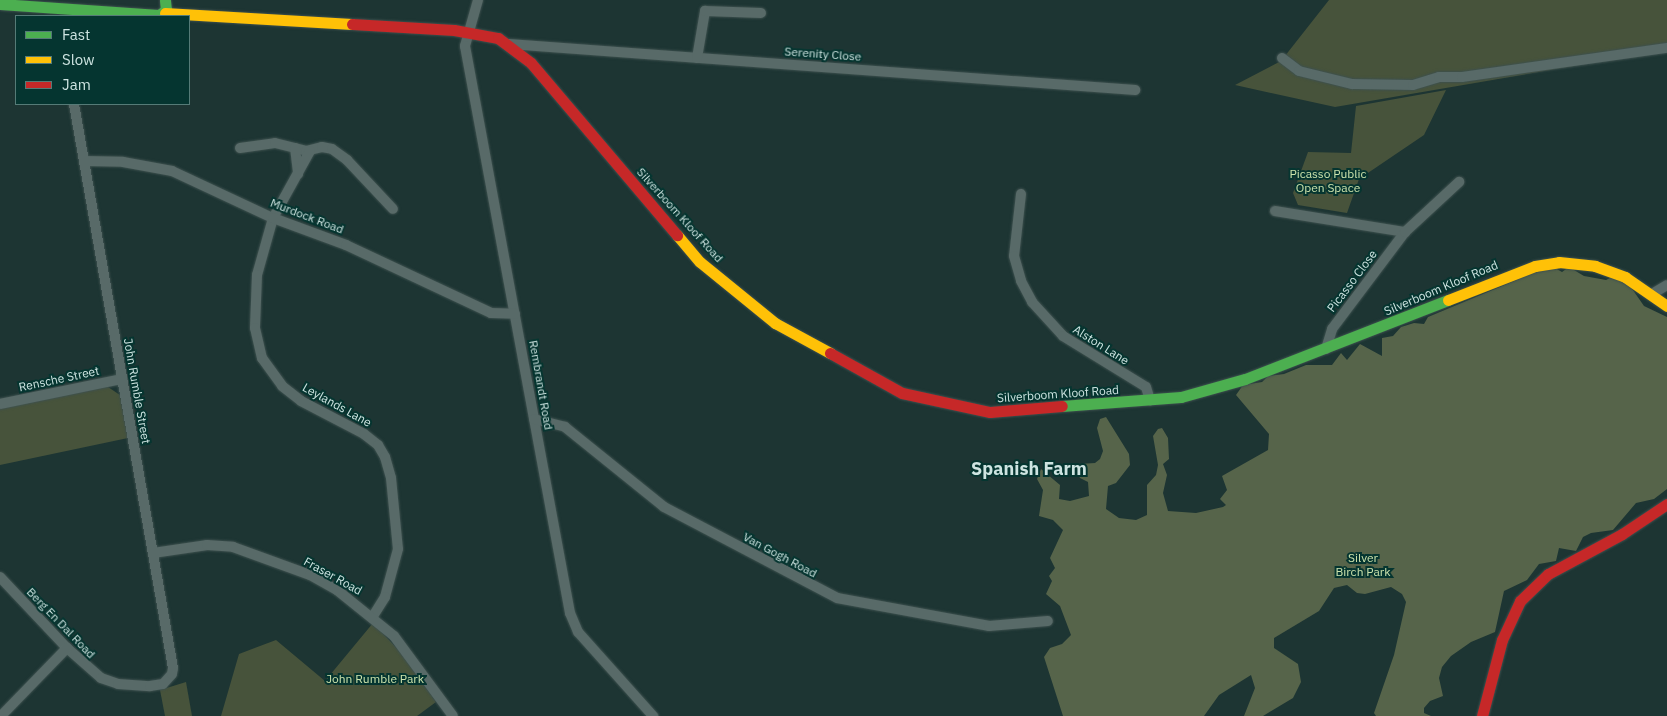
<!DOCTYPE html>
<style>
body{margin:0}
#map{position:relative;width:1667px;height:716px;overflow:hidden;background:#1d3533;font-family:"IBM Plex Sans",sans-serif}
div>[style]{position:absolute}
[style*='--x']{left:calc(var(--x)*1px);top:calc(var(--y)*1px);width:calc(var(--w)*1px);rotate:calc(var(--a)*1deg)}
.green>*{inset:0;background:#47533b}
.forest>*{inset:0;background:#56644a}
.roads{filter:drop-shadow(0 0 1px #3d504e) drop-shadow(0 0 1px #3d504e)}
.street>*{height:10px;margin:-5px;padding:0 5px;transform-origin:5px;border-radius:5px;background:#586a68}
.fast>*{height:11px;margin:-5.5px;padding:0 5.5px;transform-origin:5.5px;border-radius:5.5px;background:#4caf50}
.slow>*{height:11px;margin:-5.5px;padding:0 5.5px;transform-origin:5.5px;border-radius:5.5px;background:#ffc107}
.jam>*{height:11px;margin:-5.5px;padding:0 5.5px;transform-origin:5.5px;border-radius:5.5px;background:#c62828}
span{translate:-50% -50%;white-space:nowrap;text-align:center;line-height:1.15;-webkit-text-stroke:4px #053530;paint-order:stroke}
.street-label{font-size:12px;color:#cee4e1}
.park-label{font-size:12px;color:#cde3ac}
.district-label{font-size:18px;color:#cee4e1;font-weight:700}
.legend{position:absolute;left:15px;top:15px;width:175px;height:90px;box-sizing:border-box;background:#053530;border:1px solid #557b77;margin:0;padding:6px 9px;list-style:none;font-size:15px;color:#cee4e1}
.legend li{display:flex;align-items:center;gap:10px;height:25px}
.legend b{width:25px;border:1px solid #557b77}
</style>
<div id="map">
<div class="green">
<div style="clip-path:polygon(1329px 0,1667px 0,1667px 50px,1335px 107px,1235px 85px,1281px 61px)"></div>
<div style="clip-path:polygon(1446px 90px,1424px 135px,1359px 179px,1347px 213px,1298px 205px,1293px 193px,1308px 152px,1351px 153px,1356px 106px)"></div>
<div style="clip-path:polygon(108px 387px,120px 395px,128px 438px,0 465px,0 407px)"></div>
<div style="clip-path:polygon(373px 623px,405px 657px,436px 702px,417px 716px,221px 716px,239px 654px,276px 640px,325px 681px)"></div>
<div style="clip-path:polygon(186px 682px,192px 716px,165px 716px,160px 690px)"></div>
</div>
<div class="forest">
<div style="clip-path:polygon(1569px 267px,1584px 276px,1606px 280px,1612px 277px,1628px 283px,1644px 306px,1667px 317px,1667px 489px,1654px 499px,1636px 503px,1613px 530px,1591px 533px,1583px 537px,1576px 551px,1559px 548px,1556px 561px,1539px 564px,1527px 580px,1504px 591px,1495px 632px,1471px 642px,1451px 656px,1442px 667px,1439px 678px,1443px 696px,1430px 701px,1424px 708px,1424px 713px,1431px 716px,1376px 716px,1374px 713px,1394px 655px,1406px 602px,1402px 594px,1391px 587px,1365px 594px,1357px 593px,1347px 585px,1334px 588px,1319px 611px,1274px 638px,1274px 648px,1298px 664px,1301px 682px,1293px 698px,1263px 716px,1244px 716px,1255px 688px,1251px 675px,1219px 695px,1204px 716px,1063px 716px,1044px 657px,1050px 648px,1062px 644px,1071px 635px,1060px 606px,1046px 594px,1052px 581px,1049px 576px,1055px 568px,1050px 558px,1063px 530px,1053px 520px,1039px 516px,1043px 490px,1037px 479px,1041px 469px,1060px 485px,1059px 499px,1070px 501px,1089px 496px,1088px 482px,1080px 478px,1074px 468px,1079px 464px,1095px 463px,1100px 459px,1103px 451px,1097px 428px,1100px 419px,1106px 417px,1129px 454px,1130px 465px,1116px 483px,1108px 486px,1106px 509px,1119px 518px,1136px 520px,1147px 515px,1147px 485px,1156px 475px,1158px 465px,1153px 436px,1158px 429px,1162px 428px,1168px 438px,1169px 459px,1163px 464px,1167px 475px,1163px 493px,1168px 511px,1196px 513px,1223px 507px,1226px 505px,1220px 499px,1227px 490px,1222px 476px,1268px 450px,1269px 434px,1236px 395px,1243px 385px,1262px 382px,1268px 376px,1284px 374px,1306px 365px,1332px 365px,1341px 353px,1347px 360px,1360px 344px,1382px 356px,1382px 338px,1393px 336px,1401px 327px,1414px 323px,1424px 324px,1428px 317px,1533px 273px,1555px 268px,1562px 272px)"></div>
</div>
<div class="roads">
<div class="street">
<div style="--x:478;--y:0;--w:48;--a:105.8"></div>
<div style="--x:465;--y:46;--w:577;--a:79.51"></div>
<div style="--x:570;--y:613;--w:21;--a:67"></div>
<div style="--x:578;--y:632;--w:113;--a:48.2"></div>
<div style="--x:509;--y:44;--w:628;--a:4.2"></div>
<div style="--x:697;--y:58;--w:48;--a:-80.3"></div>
<div style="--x:705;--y:11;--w:56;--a:2"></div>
<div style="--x:1282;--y:58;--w:21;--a:37"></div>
<div style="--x:1299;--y:71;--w:55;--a:13.8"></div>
<div style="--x:1352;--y:84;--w:61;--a:0.9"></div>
<div style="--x:1413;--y:85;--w:27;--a:-17"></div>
<div style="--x:1439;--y:77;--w:23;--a:0"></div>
<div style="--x:1462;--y:77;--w:207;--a:-8.1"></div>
<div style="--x:240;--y:148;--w:35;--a:-8"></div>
<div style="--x:275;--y:143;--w:32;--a:14"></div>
<div style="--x:306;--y:151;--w:16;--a:-14"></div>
<div style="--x:322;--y:147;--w:10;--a:11"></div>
<div style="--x:332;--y:149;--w:19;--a:36"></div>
<div style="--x:347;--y:160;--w:67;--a:46.8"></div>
<div style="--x:295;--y:148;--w:26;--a:83"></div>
<div style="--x:310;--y:151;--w:77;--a:118.9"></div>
<div style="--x:273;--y:218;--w:59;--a:105.7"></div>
<div style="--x:257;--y:275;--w:53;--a:92.2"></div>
<div style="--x:255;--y:328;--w:31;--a:77"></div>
<div style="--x:262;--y:358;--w:34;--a:54"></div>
<div style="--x:282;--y:386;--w:24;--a:38"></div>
<div style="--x:301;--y:401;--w:71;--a:27.6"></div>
<div style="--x:364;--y:434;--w:18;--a:38"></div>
<div style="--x:378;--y:445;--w:14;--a:60"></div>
<div style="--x:385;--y:457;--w:22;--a:74"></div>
<div style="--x:391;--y:478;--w:71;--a:84.4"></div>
<div style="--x:398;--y:549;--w:50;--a:105.2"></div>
<div style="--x:385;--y:597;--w:22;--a:122"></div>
<div style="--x:84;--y:161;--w:39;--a:1"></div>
<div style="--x:123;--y:162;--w:50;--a:10.4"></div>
<div style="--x:172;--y:171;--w:111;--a:25"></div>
<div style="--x:273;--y:218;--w:78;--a:20.3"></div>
<div style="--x:346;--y:245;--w:160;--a:25.1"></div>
<div style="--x:491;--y:313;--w:24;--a:2"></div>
<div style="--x:1021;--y:194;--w:62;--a:96.4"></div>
<div style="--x:1014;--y:256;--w:26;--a:74"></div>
<div style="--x:1021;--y:281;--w:24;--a:62"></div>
<div style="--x:1032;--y:302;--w:46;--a:47.6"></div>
<div style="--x:1063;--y:336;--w:97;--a:31.6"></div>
<div style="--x:1146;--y:387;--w:14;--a:73"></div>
<div style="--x:1275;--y:211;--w:132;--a:9.2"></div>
<div style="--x:1652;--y:294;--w:17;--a:-31"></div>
<div style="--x:1326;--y:349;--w:21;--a:-73"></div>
<div style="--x:1332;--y:329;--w:121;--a:-53"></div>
<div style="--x:1405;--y:232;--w:74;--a:-42.8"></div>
<div style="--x:0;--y:404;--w:125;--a:-11.6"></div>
<div style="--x:534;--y:419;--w:32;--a:14"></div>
<div style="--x:565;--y:427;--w:127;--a:38.9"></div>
<div style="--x:664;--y:507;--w:195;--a:27.7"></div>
<div style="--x:837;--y:598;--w:155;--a:10.4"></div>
<div style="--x:989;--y:626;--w:59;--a:-4.8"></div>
<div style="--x:153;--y:553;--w:55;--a:-8.4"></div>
<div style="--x:207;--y:545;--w:26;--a:4"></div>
<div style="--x:233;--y:547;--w:82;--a:20"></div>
<div style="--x:310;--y:575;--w:31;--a:29"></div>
<div style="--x:337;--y:590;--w:73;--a:38.9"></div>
<div style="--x:394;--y:636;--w:99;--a:53.6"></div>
<div style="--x:0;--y:577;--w:98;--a:46.7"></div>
<div style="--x:67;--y:648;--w:45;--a:41.4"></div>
<div style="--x:101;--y:678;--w:18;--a:19"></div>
<div style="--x:118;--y:684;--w:32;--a:4"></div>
<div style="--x:150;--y:686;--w:13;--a:-9"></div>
<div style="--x:163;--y:684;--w:13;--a:-48"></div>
<div style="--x:172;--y:674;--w:6;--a:-81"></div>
<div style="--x:173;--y:668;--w:573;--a:-99.96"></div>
<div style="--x:1;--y:716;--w:95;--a:-45.9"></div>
</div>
<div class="fast">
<div style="--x:0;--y:4;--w:159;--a:4"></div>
<div style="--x:159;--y:15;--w:9;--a:-36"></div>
<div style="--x:166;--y:10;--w:10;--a:-96"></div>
<div style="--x:1062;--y:406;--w:119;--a:-4.3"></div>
<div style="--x:1181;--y:397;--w:66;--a:-15.7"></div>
<div style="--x:1245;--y:379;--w:218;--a:-21.3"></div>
</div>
<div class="slow">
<div style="--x:165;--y:13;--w:187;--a:3.4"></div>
<div style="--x:677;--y:235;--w:35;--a:50"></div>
<div style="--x:700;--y:262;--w:97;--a:39.1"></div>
<div style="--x:775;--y:323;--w:63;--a:28.6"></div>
<div style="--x:1448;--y:300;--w:93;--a:-21.3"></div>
<div style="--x:1535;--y:266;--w:24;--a:-9"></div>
<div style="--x:1559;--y:262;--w:36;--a:6"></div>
<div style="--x:1595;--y:266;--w:32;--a:20"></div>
<div style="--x:1625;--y:277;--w:51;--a:34.6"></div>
</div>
<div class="jam">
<div style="--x:352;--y:24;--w:102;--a:3.4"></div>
<div style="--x:454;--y:30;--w:45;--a:10.3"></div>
<div style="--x:498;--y:38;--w:41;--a:37.1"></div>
<div style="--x:531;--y:63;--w:226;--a:49.7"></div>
<div style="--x:830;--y:353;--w:82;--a:29.1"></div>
<div style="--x:902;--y:393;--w:90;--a:12.2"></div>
<div style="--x:990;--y:412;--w:72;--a:-4.8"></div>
<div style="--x:1482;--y:716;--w:79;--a:-75.3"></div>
<div style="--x:1502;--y:640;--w:43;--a:-65.2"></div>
<div style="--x:1520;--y:601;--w:39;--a:-44"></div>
<div style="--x:1548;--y:574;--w:84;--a:-28.4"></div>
<div style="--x:1622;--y:534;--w:54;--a:-33.7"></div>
</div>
</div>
<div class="street-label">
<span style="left:823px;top:54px;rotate:4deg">Serenity Close</span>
<span style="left:680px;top:215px;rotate:48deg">Silverboom Kloof Road</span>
<span style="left:307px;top:216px;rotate:21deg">Murdock Road</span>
<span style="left:1352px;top:281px;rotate:-53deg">Picasso Close</span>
<span style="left:1441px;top:288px;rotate:-23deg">Silverboom Kloof Road</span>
<span style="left:1101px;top:345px;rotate:32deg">Alston Lane</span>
<span style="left:59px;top:379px;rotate:-12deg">Rensche Street</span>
<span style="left:541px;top:385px;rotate:80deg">Rembrandt Road</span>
<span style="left:137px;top:391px;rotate:80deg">John Rumble Street</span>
<span style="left:1058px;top:394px;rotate:-4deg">Silverboom Kloof Road</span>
<span style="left:337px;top:405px;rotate:29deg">Leylands Lane</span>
<span style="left:780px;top:555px;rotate:28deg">Van Gogh Road</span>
<span style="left:333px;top:576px;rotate:29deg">Fraser Road</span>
<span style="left:61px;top:623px;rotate:46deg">Berg En Dal Road</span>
</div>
<div class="park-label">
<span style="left:1328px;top:181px">Picasso Public<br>Open Space</span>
<span style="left:1363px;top:565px">Silver<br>Birch Park</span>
<span style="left:375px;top:679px">John Rumble Park</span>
</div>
<div class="district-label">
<span style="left:1029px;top:469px">Spanish Farm</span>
</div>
<ul class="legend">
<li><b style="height:6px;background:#4caf50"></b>Fast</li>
<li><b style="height:6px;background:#ffc107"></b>Slow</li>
<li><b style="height:6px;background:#c62828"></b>Jam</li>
</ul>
</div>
